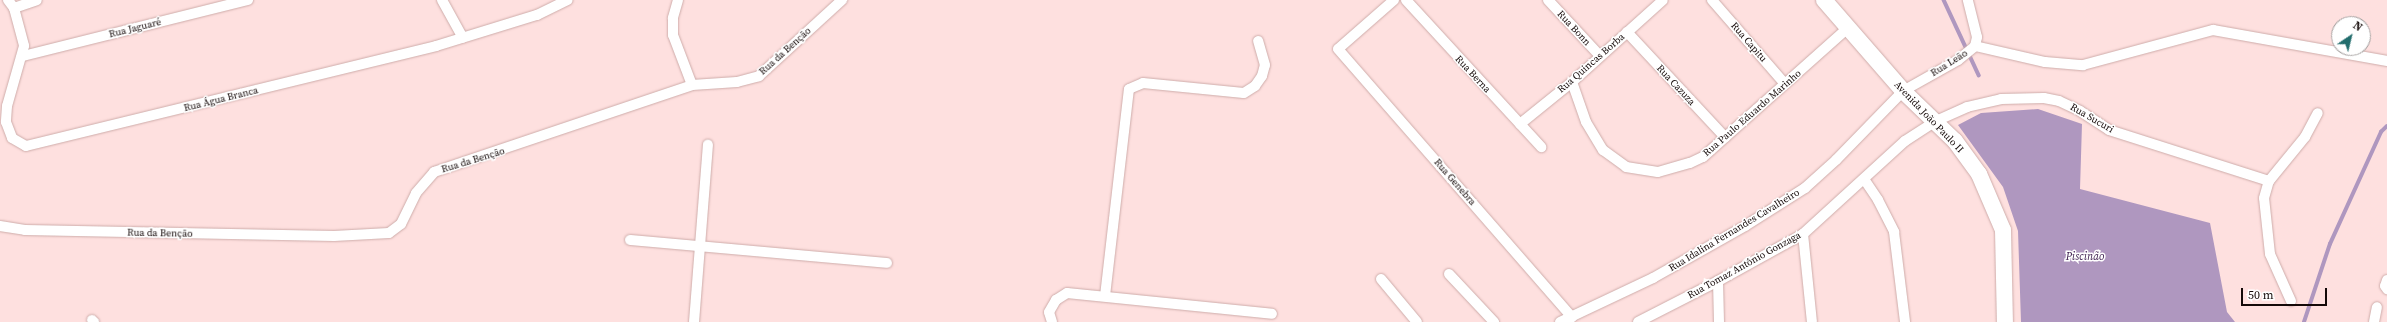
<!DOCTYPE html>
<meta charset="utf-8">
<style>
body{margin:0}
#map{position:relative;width:2387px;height:322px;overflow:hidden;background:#fee0df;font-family:"Source Serif 4",serif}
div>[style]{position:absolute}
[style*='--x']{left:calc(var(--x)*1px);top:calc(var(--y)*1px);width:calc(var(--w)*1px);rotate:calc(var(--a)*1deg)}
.water>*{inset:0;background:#af97bf}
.stream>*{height:3.5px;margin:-1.75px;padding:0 1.75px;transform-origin:1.75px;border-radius:1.75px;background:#af97bf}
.roads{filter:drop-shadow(0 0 1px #ceacaa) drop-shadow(0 0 1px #ceacaa)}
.street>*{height:10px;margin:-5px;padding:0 5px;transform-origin:5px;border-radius:5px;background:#fff}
.primary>*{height:16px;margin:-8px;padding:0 8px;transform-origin:8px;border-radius:8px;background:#fff}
span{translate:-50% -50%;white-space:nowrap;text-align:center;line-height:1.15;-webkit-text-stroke:3px #fff;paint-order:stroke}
.street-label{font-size:10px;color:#140908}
.water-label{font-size:11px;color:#38184a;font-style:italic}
.north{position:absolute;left:2331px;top:16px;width:40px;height:40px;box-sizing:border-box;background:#fff;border:1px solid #a19d9c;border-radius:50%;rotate:35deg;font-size:11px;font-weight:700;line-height:16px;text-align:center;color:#140908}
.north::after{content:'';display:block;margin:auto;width:14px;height:18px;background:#226d6d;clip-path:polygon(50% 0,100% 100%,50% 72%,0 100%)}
.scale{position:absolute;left:2241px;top:288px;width:86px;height:18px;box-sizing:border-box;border:2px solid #140908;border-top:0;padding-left:5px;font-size:12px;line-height:14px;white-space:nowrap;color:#140908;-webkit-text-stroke:3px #fff;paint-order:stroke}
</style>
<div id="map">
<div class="water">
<div style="clip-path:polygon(2038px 109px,2082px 124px,2080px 189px,2210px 223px,2227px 312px,2235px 322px,2021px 322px,2018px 231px,2003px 187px,1958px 125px,1981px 113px)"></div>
</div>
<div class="stream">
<div style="--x:1944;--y:0;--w:83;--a:65"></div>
<div style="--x:2304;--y:322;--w:82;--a:-71.6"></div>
<div style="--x:2330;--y:244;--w:123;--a:-65.5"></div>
<div style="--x:2381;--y:132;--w:8;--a:-45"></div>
</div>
<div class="roads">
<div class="street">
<div style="--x:8;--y:0;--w:10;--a:53"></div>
<div style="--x:14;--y:8;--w:39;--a:75"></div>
<div style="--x:24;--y:46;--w:62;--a:105.8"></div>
<div style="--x:7;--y:106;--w:16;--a:94"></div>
<div style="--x:6;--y:122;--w:17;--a:69"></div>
<div style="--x:12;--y:138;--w:16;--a:30"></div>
<div style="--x:26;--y:146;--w:422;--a:-13.7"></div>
<div style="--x:436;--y:46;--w:106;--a:-17.1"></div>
<div style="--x:537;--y:15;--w:34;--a:-26"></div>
<div style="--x:442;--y:0;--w:43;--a:61.1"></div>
<div style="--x:678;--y:0;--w:19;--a:106"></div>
<div style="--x:673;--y:18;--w:17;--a:90"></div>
<div style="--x:673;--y:35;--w:53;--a:69.2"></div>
<div style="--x:1394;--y:0;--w:74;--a:138.8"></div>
<div style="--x:1338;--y:49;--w:356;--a:48.9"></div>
<div style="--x:1406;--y:0;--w:200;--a:47.4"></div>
<div style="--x:1548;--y:0;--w:76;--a:47.1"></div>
<div style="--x:1712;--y:0;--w:111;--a:49"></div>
<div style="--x:14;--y:8;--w:24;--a:-19"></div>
<div style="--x:1627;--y:32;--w:144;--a:47"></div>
<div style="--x:1975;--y:46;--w:72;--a:12.9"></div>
<div style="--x:2045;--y:62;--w:38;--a:5"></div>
<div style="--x:2083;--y:65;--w:135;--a:-15.1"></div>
<div style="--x:2213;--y:30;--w:177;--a:10.1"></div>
<div style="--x:23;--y:56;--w:232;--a:-14"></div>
<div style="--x:1572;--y:82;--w:42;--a:70.7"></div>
<div style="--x:1586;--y:122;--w:33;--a:59"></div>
<div style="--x:1603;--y:150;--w:29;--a:36"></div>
<div style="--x:1626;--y:167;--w:32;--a:9"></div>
<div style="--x:1658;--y:172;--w:33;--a:-16"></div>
<div style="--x:1690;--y:163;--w:14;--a:-25"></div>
<div style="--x:1703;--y:157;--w:195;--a:-41.7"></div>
<div style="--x:1520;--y:124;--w:67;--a:-38.9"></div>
<div style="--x:1572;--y:82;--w:122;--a:-42"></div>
<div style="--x:1864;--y:179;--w:25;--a:56"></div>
<div style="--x:1878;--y:200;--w:36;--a:63"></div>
<div style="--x:1894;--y:232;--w:91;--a:83"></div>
<div style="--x:0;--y:226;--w:25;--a:9"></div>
<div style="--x:25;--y:230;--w:309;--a:1.1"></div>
<div style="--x:334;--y:236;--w:55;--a:-3.1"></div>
<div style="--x:389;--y:233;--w:15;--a:-37"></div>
<div style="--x:401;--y:224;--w:34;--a:-64"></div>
<div style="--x:416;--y:193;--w:28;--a:-49"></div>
<div style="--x:434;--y:172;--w:272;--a:-18.6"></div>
<div style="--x:692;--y:85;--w:45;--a:-3.8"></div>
<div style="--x:737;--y:82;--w:23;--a:-15"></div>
<div style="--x:759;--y:76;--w:113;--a:-42.5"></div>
<div style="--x:1803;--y:234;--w:88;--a:84.2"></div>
<div style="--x:630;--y:240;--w:258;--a:5.1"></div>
<div style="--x:1449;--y:274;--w:66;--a:46.8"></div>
<div style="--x:1381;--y:279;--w:56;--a:50.1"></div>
<div style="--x:2387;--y:280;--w:6;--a:108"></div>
<div style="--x:2385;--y:286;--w:4;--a:56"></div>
<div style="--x:1718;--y:281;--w:41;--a:88.6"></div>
<div style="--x:1105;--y:296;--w:208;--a:-83.4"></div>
<div style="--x:1129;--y:89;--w:15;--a:-23"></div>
<div style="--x:1143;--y:83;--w:101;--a:5.7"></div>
<div style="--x:1244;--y:93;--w:13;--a:-32"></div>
<div style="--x:1255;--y:86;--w:12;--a:-55"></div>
<div style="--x:1262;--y:76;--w:11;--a:-75"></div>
<div style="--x:1265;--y:65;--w:25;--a:-106"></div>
<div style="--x:2291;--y:301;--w:51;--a:-114.1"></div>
<div style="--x:2270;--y:254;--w:56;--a:-96.1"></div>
<div style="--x:2264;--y:198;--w:18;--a:-74"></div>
<div style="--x:2269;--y:181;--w:57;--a:-50.7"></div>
<div style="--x:2305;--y:137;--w:27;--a:-62"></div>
<div style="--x:92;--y:320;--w:3;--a:45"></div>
<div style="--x:694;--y:322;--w:178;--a:-85.5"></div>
<div style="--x:1052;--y:322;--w:10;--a:-107"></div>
<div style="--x:1049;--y:312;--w:14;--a:-60"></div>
<div style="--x:1056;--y:300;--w:13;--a:-32"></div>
<div style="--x:1067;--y:293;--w:206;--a:5.8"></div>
<div style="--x:1560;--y:322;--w:103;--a:-25.3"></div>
<div style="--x:1653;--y:278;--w:106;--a:-29.5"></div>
<div style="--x:1745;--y:226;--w:71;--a:-32.3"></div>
<div style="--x:1805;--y:188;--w:42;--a:-42.1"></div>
<div style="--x:1836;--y:160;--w:96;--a:-45.8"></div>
<div style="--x:1903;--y:91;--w:63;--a:-29.4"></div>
<div style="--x:1958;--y:60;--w:22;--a:-39"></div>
<div style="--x:1975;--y:46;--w:9;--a:-77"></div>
<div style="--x:1977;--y:37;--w:38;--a:-104"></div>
<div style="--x:1638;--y:322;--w:90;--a:-27.1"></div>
<div style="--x:1718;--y:281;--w:97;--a:-28.9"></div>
<div style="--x:1803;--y:234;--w:138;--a:-42.4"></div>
<div style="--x:1905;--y:141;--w:37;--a:-33"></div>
<div style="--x:1936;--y:121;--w:34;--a:-24"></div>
<div style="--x:1967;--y:107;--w:35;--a:-13"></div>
<div style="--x:2001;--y:99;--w:43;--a:-1.3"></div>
<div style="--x:2044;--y:98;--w:15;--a:11"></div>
<div style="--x:2059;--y:101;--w:23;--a:25"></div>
<div style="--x:2080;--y:111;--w:35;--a:33"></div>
<div style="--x:2109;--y:130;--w:168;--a:17.7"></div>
<div style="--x:2374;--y:322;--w:15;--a:-79"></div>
</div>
<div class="primary">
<div style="--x:1824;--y:0;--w:121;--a:49"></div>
<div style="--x:1903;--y:91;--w:72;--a:43.9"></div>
<div style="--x:1955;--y:141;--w:41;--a:54"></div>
<div style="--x:1979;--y:174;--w:61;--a:66.8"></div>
<div style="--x:2003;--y:230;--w:92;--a:88.8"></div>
</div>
</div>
<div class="street-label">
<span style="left:135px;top:28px;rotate:-14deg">Rua Jaguaré</span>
<span style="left:1574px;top:28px;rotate:47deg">Rua Bonn</span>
<span style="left:1749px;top:42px;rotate:49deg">Rua Capitu</span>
<span style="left:785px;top:51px;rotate:-42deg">Rua da Benção</span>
<span style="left:1591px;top:63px;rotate:-41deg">Rua Quincas Borba</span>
<span style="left:1949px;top:63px;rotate:-32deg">Rua Leão</span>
<span style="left:1473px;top:74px;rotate:47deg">Rua Berna</span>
<span style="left:1676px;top:85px;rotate:47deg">Rua Cazuza</span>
<span style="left:221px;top:99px;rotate:-14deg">Rua Água Branca</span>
<span style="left:1752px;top:113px;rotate:-41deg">Rua Paulo Eduardo Marinho</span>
<span style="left:1929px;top:117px;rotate:46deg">Avenida João Paulo II</span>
<span style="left:2092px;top:118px;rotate:30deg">Rua Sucuri</span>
<span style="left:473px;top:160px;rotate:-17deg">Rua da Benção</span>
<span style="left:1455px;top:182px;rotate:49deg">Rua Genebra</span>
<span style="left:1734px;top:230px;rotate:-31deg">Rua Idalina Fernandes Cavalheiro</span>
<span style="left:160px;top:233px;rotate:1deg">Rua da Benção</span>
<span style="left:1744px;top:265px;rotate:-29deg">Rua Tomaz Antônio Gonzaga</span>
</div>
<div class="water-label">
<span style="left:2085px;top:257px">Piscinão</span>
</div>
<div class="north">N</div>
<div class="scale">50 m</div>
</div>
